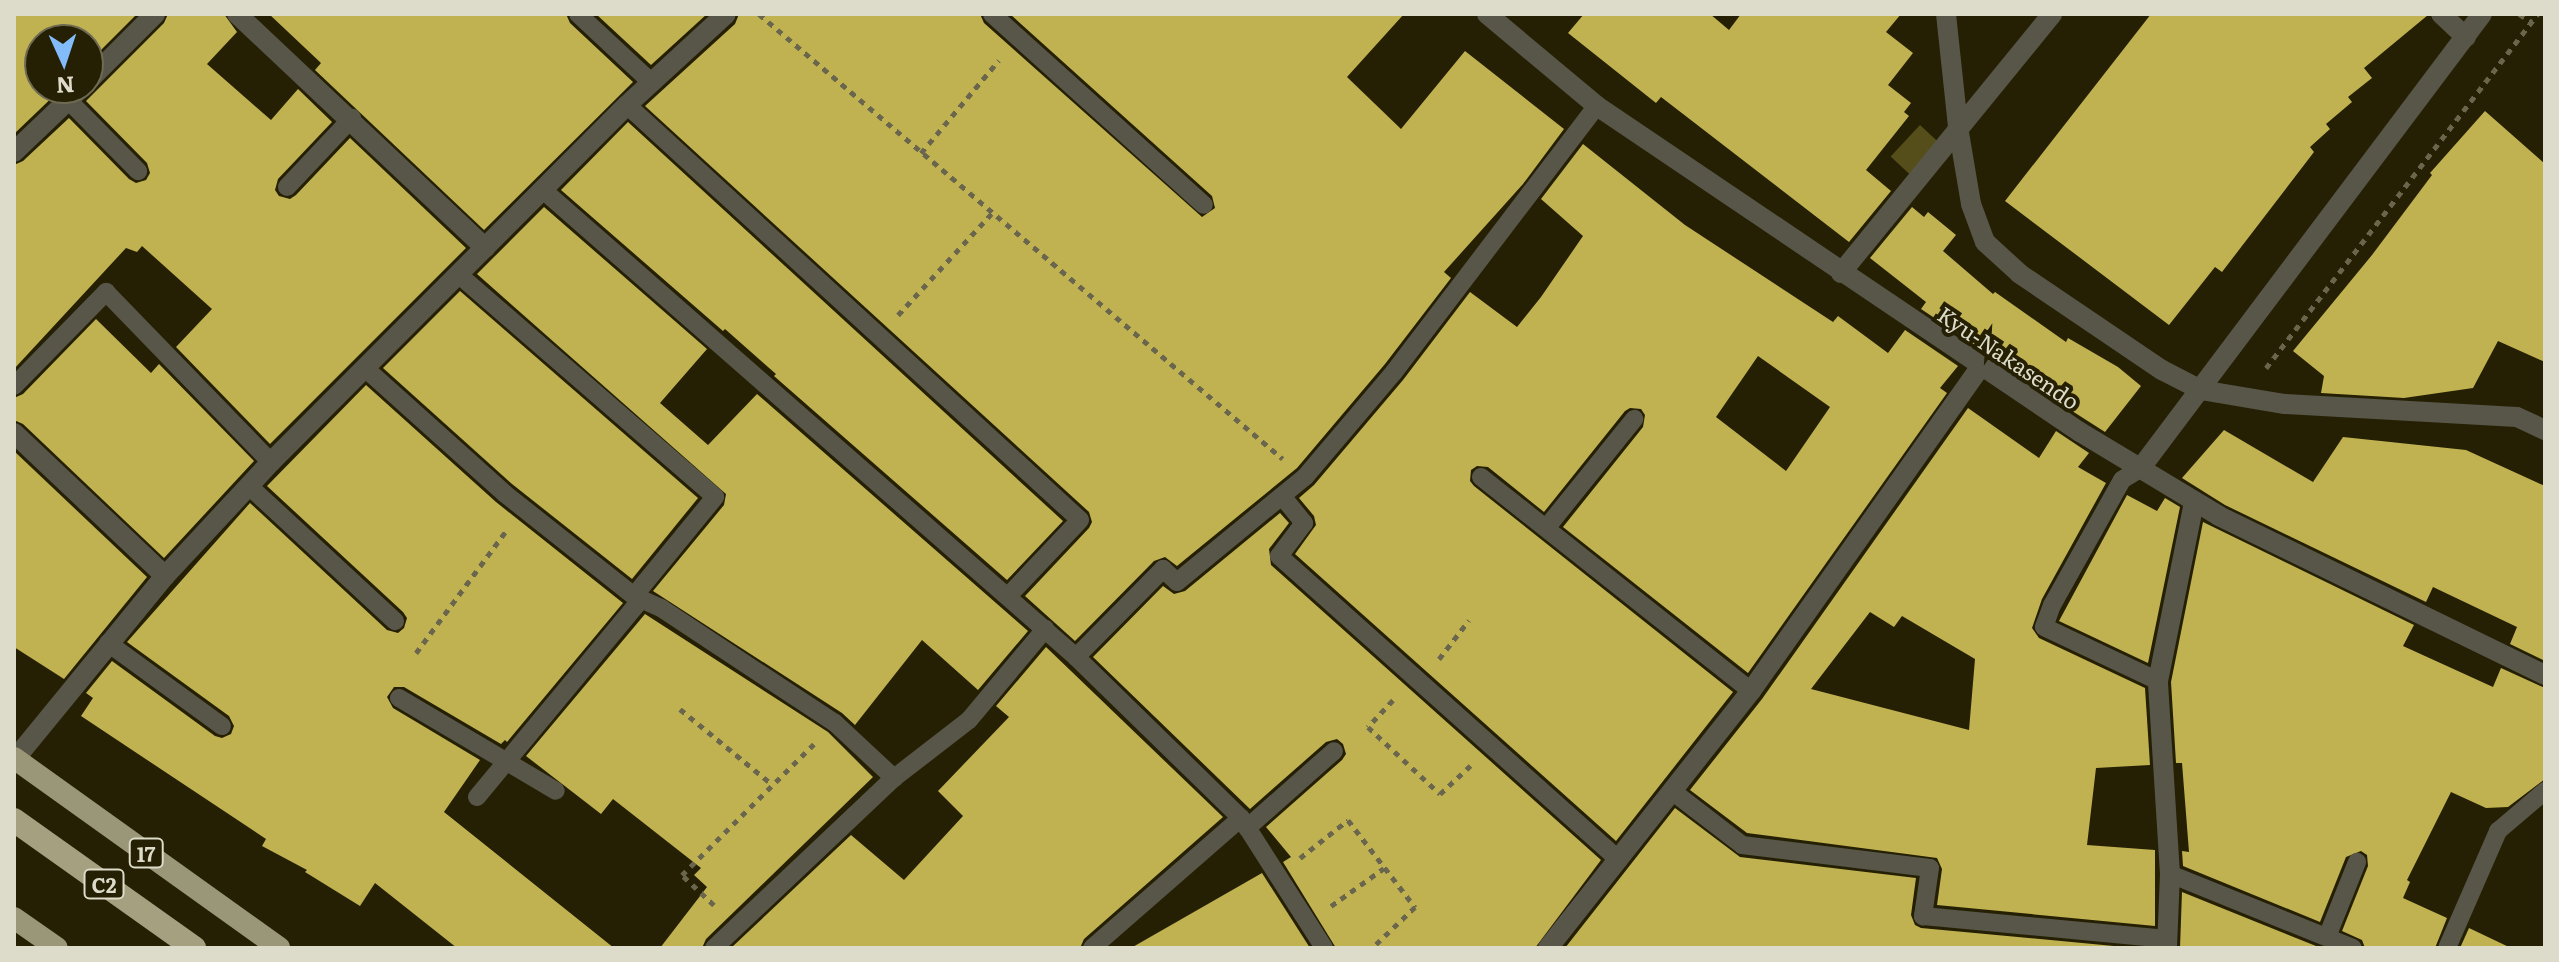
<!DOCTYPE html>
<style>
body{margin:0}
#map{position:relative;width:2559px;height:962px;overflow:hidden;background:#252003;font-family:Literata,serif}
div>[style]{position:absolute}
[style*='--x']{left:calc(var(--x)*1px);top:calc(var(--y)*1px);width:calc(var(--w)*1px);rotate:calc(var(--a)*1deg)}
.forest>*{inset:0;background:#564e1a;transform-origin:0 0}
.building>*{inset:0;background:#c0b151}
.path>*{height:5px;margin-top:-2.5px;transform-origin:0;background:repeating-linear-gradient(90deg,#6a664d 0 6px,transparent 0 12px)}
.service>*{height:18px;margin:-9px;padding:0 9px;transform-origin:9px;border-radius:9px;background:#575648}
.minor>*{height:20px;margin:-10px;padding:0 10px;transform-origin:10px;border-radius:10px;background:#575648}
.tertiary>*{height:20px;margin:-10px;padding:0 10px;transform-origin:10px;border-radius:10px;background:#575648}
.trunk>*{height:22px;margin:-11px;padding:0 11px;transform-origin:11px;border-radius:11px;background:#9a9678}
.motorway>*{height:24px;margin:-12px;padding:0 12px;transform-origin:12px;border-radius:12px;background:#a5a07f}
span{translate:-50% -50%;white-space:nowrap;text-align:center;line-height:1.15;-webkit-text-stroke:8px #252003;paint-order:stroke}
.shield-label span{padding:2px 6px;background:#252003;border:2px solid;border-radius:6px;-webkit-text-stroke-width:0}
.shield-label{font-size:20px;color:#dddbc9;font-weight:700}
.street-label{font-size:22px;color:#dddbc9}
.frame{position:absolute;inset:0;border:16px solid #dddbc9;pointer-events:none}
.north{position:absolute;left:24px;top:24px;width:80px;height:80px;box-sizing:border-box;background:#252003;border:2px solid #6f6b52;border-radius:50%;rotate:177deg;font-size:22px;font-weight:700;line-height:32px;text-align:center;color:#dddbc9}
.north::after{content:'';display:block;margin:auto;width:28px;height:36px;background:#82bcfa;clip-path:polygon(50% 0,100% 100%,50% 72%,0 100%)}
</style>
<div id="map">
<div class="forest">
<div style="left:1920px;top:125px;width:26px;height:43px;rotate:43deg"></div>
</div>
<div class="building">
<div style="clip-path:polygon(14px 14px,137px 14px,88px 63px,88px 40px,40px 40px,40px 88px,62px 88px,14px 134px)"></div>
<div style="clip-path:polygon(168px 14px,224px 14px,237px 32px,207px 64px,271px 120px,298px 89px,332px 122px,278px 179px,275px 190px,279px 196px,290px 199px,296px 195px,350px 138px,466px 248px,270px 444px,176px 347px,212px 309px,142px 246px,137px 252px,126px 248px,14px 369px,14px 165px,23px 161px,69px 118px,129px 179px,136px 183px,146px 180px,150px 173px,147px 163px,86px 101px,164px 23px)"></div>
<div style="clip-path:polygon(269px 14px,566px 14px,570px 23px,633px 82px,484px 230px,315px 70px,321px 63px)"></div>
<div style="clip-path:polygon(596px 14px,707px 14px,651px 65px)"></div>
<div style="clip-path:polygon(739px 14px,980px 14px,984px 23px,1202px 217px,1215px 208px,1212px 196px,1010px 14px,1404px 14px,1347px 77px,1401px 129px,1465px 51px,1564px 129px,1523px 184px,1444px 272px,1451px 278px,1385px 364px,1297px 468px,1177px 566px,1165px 557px,1154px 561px,1075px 641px,1025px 596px,1089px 528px,1092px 522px,1089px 512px,645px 106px,735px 24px)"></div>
<div style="clip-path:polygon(1584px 14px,1710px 14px,1729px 30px,1741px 14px,1901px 14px,1886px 32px,1913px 53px,1888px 85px,1911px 103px,1904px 112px,1909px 116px,1866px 170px,1891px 191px,1849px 242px,1661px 97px,1656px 103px,1568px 33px)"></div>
<div style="clip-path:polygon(2151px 14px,2428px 15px,2364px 68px,2372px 78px,2348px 97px,2352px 102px,2326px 124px,2330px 129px,2310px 147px,2314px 152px,2222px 272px,2215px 267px,2169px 325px,2005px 201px)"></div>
<div style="clip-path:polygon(2485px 111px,2545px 164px,2545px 362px,2498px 341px,2473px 388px,2404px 398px,2321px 393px,2324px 376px,2293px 351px,2372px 255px,2432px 175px,2430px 173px)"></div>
<div style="clip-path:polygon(628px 122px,1063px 521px,1007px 580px,774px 376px,776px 374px,725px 329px,723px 331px,561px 190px)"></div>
<div style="clip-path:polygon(evenodd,1583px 144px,1685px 225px,1833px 322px,1838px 316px,1888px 353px,1905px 330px,1958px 366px,1940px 388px,1947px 393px,1748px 673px,1563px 527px,1643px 427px,1645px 415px,1641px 409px,1630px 408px,1625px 411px,1544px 512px,1488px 467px,1477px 466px,1471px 470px,1470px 481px,1474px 486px,1733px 692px,1616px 841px,1295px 554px,1316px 525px,1314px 516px,1299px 498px,1314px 485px,1403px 380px,1470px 292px,1517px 327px,1541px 297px,1583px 236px,1541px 199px,1583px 144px,1758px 356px,1830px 407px,1786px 471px,1716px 417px,1758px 356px)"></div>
<div style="clip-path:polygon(544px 207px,707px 349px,660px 403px,708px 445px,757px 394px,1028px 631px,978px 690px,922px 640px,855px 725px,842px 713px,653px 591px,724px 505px,726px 494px,477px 274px)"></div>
<div style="clip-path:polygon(1912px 207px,1924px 217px,1928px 212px,1956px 235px,1943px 251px,1993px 294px,1995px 292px,2066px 342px,2068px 338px,2118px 367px,2141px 386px,2105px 432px,2069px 409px,2073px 404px,2000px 350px,1980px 338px,1975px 345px,1921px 309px,1926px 302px,1870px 258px)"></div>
<div style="clip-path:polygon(460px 291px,698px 498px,632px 579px,512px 484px,383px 368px)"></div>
<div style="clip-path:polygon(96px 319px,151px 373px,159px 364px,254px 461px,164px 558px,23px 424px,14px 420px,14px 398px,23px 394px)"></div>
<div style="clip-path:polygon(366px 385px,496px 502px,623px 603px,507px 742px,505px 740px,501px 744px,404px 687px,394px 687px,387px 697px,393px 708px,480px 760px,444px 812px,614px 948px,457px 948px,375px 883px,360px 906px,305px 872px,307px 870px,262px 846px,266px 839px,81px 716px,93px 698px,86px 693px,112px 661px,215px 736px,222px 738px,231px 734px,234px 726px,229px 716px,127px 642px,250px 503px,387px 630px,398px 633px,404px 628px,407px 618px,403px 612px,267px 486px)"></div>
<div style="clip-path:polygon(evenodd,1968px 408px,2039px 458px,2056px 431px,2089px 453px,2078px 467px,2106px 483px,2042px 599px,2032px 628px,2039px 638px,2145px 688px,2150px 765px,2096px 768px,2087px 845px,2155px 850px,2155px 926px,1937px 905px,1942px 869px,1937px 858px,1747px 833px,1690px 790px,1762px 699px,1968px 408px,1870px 612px,1894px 627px,1902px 616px,1975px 659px,1969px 730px,1811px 689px,1870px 612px)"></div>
<div style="clip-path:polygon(2224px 430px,2313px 482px,2343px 437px,2466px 450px,2545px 486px,2545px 661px,2510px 644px,2517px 627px,2433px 587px,2426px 602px,2225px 505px,2182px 478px)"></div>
<div style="clip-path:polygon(14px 451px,147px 577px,64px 679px,14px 647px)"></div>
<div style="clip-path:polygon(2127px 495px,2157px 511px,2165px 498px,2180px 507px,2148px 663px,2059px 621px)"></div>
<div style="clip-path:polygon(1280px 513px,1289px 523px,1269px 549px,1271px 565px,1601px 860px,1535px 948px,1336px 948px,1283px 862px,1291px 857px,1266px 827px,1342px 760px,1346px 754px,1343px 744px,1337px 739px,1326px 742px,1250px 809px,1093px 657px,1163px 586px,1174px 594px,1185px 591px)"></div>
<div style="clip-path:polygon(2203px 522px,2414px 625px,2403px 646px,2493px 687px,2501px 668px,2545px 688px,2545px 779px,2508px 807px,2486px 808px,2451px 792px,2407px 880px,2410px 882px,2403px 898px,2447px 918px,2435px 948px,2365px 948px,2362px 940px,2342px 931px,2368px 866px,2367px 855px,2361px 851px,2346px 857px,2320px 922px,2183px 866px,2182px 851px,2189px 852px,2182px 763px,2176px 763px,2171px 682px)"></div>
<div style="clip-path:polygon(645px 614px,828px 732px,873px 777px,706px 939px,702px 948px,660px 948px,707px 887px,694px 875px,701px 868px,613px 799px,601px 814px,526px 756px)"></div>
<div style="clip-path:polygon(1046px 647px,1223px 817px,1084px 939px,1080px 948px,731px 948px,851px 835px,904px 880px,963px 816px,938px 791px,1009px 717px,996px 706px)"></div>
<div style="clip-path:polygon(1675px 808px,1740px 857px,1916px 878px,1911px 915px,1915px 925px,1921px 928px,2135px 948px,1565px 948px)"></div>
<div style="clip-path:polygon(1262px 873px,1310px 948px,1131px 948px)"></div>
<div style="clip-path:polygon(2182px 892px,2321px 948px,2180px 948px)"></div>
<div style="clip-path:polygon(2469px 928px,2511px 948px,2460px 948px)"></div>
</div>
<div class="path">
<div style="--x:759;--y:14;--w:687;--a:40.34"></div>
<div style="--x:2519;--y:14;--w:15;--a:32"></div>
<div style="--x:921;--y:153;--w:121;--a:-50"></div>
<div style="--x:898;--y:315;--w:139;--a:-47.3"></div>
<div style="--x:2266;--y:368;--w:446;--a:-52.5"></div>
<div style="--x:416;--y:653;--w:152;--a:-53.6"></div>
<div style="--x:1439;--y:659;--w:49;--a:-52.4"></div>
<div style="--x:1393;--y:700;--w:37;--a:133"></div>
<div style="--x:1368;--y:727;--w:98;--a:42.9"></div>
<div style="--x:1440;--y:794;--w:42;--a:-43.1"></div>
<div style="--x:680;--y:709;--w:120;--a:39.3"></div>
<div style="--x:1300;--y:858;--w:61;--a:-38.4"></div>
<div style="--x:1348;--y:820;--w:110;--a:52.4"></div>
<div style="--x:1415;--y:907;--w:59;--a:136.4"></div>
<div style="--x:714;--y:905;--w:44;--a:-136.8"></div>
<div style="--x:682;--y:875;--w:186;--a:-44.8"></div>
<div style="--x:1331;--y:906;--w:65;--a:-35.6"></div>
</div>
<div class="service">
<div style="--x:578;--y:14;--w:101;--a:43"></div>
<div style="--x:992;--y:14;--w:285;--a:42"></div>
<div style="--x:68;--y:100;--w:100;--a:45.4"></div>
<div style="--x:627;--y:105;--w:614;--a:42.49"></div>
<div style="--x:1080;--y:520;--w:103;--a:133.4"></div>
<div style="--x:287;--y:187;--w:95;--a:-46.7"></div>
<div style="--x:543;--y:190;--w:709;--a:41.22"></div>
<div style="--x:1076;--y:657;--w:231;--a:44.3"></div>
<div style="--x:1241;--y:818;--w:154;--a:57.4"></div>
<div style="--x:458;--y:274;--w:340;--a:40.9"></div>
<div style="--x:715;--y:497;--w:128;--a:129.3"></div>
<div style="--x:366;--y:369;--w:186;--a:41.9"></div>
<div style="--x:504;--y:493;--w:166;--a:38.4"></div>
<div style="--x:634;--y:596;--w:30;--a:24"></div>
<div style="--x:661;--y:608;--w:209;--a:33.5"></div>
<div style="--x:835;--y:723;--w:81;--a:43"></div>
<div style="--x:14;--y:386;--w:132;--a:-45.6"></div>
<div style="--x:106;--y:292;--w:237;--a:45.9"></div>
<div style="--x:2140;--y:469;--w:21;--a:149"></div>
<div style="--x:2122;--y:480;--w:143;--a:119.2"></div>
<div style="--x:2052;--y:605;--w:23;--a:110"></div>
<div style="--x:2044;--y:627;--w:126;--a:25.3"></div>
<div style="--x:1481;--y:477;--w:345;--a:38.4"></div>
<div style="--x:249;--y:486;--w:199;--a:42.8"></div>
<div style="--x:1282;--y:496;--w:35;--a:51"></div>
<div style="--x:1304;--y:523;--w:41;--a:127.1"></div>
<div style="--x:1279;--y:556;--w:456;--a:41.8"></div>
<div style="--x:1547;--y:527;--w:139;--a:-51.1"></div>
<div style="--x:108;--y:643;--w:141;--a:36.1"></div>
<div style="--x:1076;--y:657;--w:124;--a:-45.3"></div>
<div style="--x:1163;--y:569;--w:19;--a:43"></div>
<div style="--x:1177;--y:582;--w:166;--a:-39.4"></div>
<div style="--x:1305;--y:477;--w:138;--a:-49.7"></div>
<div style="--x:1394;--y:372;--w:335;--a:-52.7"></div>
<div style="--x:399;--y:698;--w:182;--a:30.6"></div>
<div style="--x:1672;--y:791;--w:88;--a:37.6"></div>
<div style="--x:1742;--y:845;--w:189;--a:7"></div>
<div style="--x:1930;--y:868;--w:49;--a:98.3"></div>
<div style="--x:1923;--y:916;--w:245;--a:5.4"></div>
<div style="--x:477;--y:797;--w:255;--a:-50.3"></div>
<div style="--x:1247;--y:828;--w:116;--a:-41.5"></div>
<div style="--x:2170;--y:874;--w:197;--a:22"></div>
<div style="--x:2327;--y:937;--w:81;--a:-68.2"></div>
<div style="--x:714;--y:948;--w:248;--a:-43.4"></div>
<div style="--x:894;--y:778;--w:95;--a:-37.7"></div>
<div style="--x:969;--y:720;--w:119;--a:-50.1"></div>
<div style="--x:1092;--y:948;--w:198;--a:-41.1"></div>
<div style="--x:2447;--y:948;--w:128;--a:-66.4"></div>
<div style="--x:2498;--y:831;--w:62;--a:-40.4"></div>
</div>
<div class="minor">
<div style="--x:237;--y:14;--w:341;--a:43.3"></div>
<div style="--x:1946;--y:14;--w:114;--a:83.9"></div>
<div style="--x:1958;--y:127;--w:78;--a:80.4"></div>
<div style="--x:1971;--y:204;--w:40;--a:69.8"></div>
<div style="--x:1985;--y:242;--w:47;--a:42.4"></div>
<div style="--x:2020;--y:274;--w:171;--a:34.1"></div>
<div style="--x:2162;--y:370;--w:44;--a:27.1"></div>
<div style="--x:2201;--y:390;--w:85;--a:9.5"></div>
<div style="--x:2285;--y:404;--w:232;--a:3.2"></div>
<div style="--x:2517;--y:417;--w:31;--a:25"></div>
<div style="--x:2441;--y:14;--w:34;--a:43"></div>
<div style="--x:88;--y:81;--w:95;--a:-45"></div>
<div style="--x:14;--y:152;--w:93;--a:-43.7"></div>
<div style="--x:1841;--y:273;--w:334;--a:-50.8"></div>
<div style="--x:14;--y:433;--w:208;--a:43.4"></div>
<div style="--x:15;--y:759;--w:237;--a:-50.7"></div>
<div style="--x:165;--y:576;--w:156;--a:-47.1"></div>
<div style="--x:271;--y:462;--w:504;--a:-45.08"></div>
<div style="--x:627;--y:105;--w:134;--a:-42.6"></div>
<div style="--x:1548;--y:948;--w:328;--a:-51.7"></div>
<div style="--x:1751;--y:691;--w:396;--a:-54.7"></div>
<div style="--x:2167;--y:948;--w:74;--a:-87.7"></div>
<div style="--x:2170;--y:874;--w:193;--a:-93.6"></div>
<div style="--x:2158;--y:681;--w:183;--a:-78.6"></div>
</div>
<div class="tertiary">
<div style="--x:1487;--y:14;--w:143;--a:39.9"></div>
<div style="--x:1597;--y:106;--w:583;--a:34.02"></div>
<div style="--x:2080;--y:432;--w:162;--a:31.1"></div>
<div style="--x:2219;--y:516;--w:363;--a:26"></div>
<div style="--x:2140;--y:469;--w:569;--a:-53.07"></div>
</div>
<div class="trunk">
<div style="--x:14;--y:758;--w:326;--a:35.6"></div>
<div style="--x:14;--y:918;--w:52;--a:34.9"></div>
</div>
<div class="motorway">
<div style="--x:14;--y:820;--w:221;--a:35.4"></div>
</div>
<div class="shield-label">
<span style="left:146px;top:853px">17</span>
<span style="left:104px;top:884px">C2</span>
</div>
<div class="street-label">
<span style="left:2009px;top:357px;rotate:34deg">Kyu-Nakasendo</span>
</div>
<div class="frame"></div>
<div class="north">N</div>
</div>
